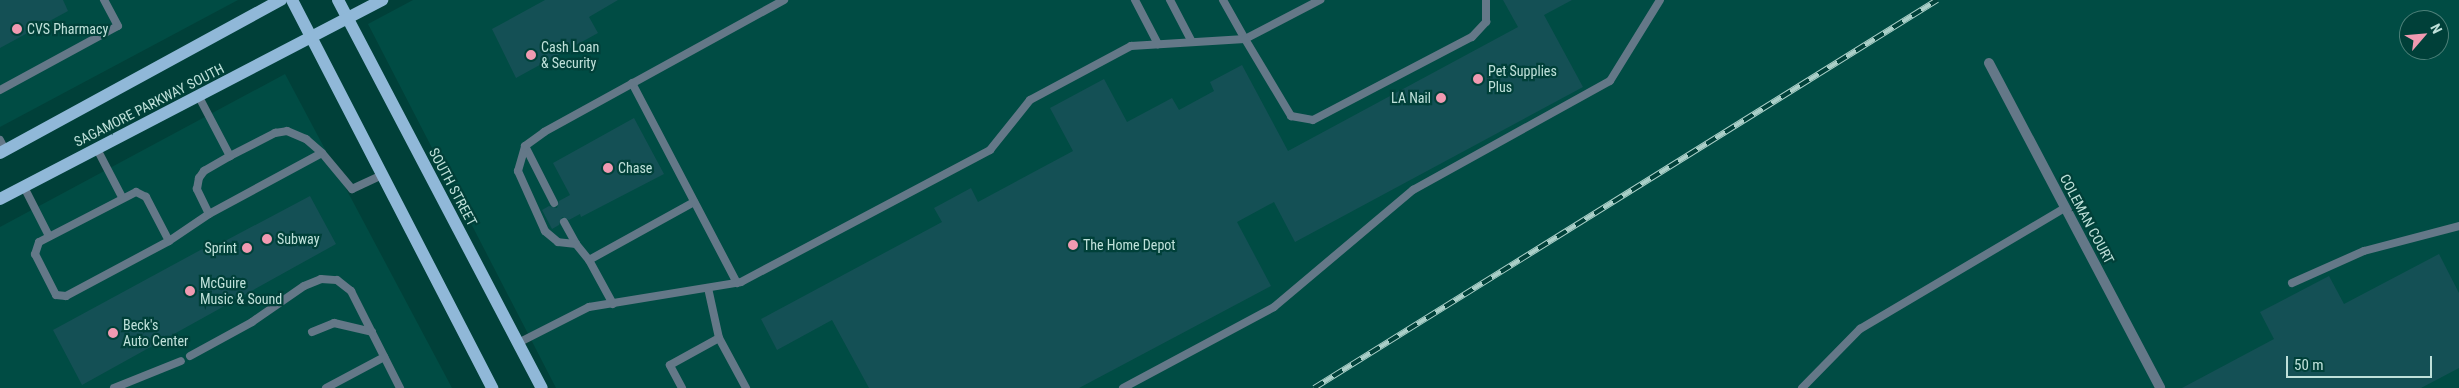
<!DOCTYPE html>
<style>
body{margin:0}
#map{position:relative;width:2459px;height:388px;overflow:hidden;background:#004039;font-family:"Roboto Condensed",sans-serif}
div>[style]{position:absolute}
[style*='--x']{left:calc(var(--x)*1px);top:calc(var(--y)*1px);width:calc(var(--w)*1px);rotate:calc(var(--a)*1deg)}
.built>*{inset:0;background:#004c44}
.building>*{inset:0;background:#145055}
.service>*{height:8px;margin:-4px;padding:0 4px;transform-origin:4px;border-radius:4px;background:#647888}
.minor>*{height:10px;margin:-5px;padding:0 5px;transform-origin:5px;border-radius:5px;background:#647888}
.primary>*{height:12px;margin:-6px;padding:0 6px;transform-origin:6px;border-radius:6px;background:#90b8d8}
.rail>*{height:5.5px;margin-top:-2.75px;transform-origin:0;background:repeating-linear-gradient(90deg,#004039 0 11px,#aacfc8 0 22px);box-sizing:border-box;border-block:1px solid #aacfc8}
.dots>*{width:14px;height:14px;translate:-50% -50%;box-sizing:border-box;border:2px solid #004039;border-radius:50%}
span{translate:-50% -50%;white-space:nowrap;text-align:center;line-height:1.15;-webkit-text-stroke:4.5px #004039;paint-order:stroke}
.poi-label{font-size:14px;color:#bfe1da}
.left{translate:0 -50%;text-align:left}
.right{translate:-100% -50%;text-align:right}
.street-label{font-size:14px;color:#bfe1da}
.north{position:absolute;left:2399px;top:10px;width:50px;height:50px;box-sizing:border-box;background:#004039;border:1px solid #4c8079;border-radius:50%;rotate:63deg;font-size:14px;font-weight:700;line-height:20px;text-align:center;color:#bfe1da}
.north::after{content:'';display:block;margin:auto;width:18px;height:22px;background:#f19ab1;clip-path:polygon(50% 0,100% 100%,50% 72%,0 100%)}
.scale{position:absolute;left:2286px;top:356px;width:146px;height:22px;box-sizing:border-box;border:2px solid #bfe1da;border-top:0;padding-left:6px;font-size:15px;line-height:18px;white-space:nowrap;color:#bfe1da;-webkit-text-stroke:4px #004039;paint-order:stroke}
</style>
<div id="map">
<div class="built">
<div style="clip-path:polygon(0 0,238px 0,0 127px)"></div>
<div style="clip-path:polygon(evenodd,413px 0,2459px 0,2459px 388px,556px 388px,368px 24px,413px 0,2409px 20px,2439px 20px,2439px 50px,2409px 50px,2409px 20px)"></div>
<div style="clip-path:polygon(285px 74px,452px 388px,0 388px,0 227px)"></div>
</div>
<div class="building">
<div style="clip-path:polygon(0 0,63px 0,68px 11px,0 48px)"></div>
<div style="clip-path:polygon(545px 0,618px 0,589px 17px,598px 33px,516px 78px,492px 29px)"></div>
<div style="clip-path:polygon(1503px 0,1572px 0,1544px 15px,1583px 87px,1295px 242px,1274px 202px,1237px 222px,1271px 286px,1079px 388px,869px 388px,832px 320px,777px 350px,761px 319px,942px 222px,934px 208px,971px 188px,978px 202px,1073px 151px,1050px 108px,1104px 79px,1127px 122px,1172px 98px,1179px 110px,1214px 91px,1210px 82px,1242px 65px,1288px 151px,1518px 27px)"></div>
<div style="clip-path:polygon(634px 118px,664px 174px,581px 217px,580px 214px,569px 220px,562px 217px,559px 225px,552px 229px,542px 210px,549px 206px,557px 208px,559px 201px,570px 195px,553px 163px)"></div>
<div style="clip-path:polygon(310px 196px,336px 244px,82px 385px,53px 330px,206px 247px,208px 250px)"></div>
<div style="clip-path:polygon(2439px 254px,2459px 293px,2459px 368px,2421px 388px,2182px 388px,2274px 339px,2260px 312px,2329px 276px,2344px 304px)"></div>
</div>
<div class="service">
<div style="--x:1135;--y:0;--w:50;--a:62.4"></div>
<div style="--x:1170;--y:0;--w:47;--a:62.4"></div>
<div style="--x:1223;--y:0;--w:45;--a:60.6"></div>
<div style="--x:1245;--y:39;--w:85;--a:-27.5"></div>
<div style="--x:632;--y:83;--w:226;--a:62.3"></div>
<div style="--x:0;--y:90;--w:134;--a:-28.5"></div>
<div style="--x:118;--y:26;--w:30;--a:-118"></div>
<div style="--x:199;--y:97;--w:67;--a:62.3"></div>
<div style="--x:230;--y:156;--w:51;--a:-27.1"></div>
<div style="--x:275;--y:133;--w:12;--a:-9"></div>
<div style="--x:287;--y:131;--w:21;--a:23"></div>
<div style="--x:306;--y:139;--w:21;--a:41"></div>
<div style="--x:322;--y:153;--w:47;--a:50.2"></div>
<div style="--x:352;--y:189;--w:33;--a:-25"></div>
<div style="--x:0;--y:140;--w:11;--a:63"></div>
<div style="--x:525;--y:146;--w:64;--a:63"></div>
<div style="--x:97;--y:149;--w:54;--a:62.5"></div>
<div style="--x:24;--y:187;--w:55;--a:63"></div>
<div style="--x:209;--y:214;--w:28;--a:-116"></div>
<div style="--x:197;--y:189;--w:11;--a:-80"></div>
<div style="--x:199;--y:178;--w:9;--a:-54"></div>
<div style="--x:204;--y:171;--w:30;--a:-30"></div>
<div style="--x:564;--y:222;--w:25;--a:61"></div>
<div style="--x:169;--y:241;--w:50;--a:-117.6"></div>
<div style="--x:146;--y:197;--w:11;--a:-153"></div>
<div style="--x:136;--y:192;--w:109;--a:152.7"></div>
<div style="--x:39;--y:242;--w:13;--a:108"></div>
<div style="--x:35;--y:254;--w:46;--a:62.9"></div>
<div style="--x:56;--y:295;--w:10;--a:6"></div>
<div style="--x:66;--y:296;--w:117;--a:-28.1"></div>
<div style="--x:169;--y:241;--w:48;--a:-34"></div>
<div style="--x:209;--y:214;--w:128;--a:-28.4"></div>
<div style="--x:589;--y:260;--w:120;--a:-28.9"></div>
<div style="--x:2292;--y:283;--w:79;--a:-24"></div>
<div style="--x:2364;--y:251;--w:98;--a:-14.7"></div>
<div style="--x:613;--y:304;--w:50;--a:-118.6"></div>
<div style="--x:589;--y:260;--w:21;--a:-129"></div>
<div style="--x:576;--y:244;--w:18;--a:-174"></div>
<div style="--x:558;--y:242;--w:17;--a:-140"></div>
<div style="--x:545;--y:231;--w:66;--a:-114.2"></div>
<div style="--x:518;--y:171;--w:26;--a:-74"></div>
<div style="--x:525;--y:146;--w:24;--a:-36"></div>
<div style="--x:544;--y:132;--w:274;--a:-28.8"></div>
<div style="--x:312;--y:332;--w:24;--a:-22"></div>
<div style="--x:334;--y:323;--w:39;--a:13"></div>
<div style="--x:719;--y:338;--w:57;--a:61.6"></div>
<div style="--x:518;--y:343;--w:80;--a:-26.9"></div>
<div style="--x:589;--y:307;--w:154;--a:-9.3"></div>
<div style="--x:741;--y:282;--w:282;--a:-27.9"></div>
<div style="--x:990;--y:150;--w:64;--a:-51.3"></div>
<div style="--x:1030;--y:100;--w:115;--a:-28.1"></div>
<div style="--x:1131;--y:46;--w:114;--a:-3.5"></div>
<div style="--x:1245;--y:39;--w:90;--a:59.1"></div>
<div style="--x:1291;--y:116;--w:22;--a:10"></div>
<div style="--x:1313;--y:120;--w:179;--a:-27.6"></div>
<div style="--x:1472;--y:37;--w:21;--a:-47"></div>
<div style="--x:1486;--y:22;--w:22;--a:-90"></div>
<div style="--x:190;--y:356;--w:71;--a:-28.7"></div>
<div style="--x:252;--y:322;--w:63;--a:-34.7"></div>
<div style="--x:304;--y:286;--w:18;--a:-22"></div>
<div style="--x:321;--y:279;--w:16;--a:4"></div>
<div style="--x:337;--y:280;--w:18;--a:38"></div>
<div style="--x:351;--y:291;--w:109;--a:63.2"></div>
<div style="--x:114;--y:388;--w:72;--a:-21.9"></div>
<div style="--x:326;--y:388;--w:66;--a:-28.1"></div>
<div style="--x:682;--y:388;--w:26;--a:-118"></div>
<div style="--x:670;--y:365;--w:56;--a:-28.9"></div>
<div style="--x:719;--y:338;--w:51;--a:-102.4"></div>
<div style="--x:1123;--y:388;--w:171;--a:-28.2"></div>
<div style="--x:1274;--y:307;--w:182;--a:-40.1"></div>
<div style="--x:1413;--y:190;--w:225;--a:-29"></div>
<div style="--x:1610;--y:81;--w:95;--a:-58.3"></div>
<div style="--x:1802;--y:388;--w:83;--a:-45.5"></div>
<div style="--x:1860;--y:329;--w:238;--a:-30.6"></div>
</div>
<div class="minor">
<div style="--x:1989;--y:63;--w:367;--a:62.2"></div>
</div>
<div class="primary">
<div style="--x:292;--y:0;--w:437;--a:62.7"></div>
<div style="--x:338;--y:0;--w:438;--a:62.3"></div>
<div style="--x:0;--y:153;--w:320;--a:-28.6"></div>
<div style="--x:0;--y:199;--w:431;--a:-27.5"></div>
</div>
<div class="rail">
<div style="--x:1314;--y:388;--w:734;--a:-31.91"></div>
</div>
<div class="dots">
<div style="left:17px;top:29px;background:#f19ab1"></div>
<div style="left:531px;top:55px;background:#f19ab1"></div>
<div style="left:1478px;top:79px;background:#f19ab1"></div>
<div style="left:1441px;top:98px;background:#f19ab1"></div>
<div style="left:608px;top:168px;background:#f19ab1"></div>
<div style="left:267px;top:239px;background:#f19ab1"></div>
<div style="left:1073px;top:245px;background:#f19ab1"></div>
<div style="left:247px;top:248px;background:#f19ab1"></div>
<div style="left:190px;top:291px;background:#f19ab1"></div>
<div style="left:113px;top:333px;background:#f19ab1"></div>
</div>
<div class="poi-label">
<span class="left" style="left:27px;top:29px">CVS Pharmacy</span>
<span class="left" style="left:541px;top:55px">Cash Loan<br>&amp; Security</span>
<span class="left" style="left:1488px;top:79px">Pet Supplies<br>Plus</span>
<span class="right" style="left:1431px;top:98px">LA Nail</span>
<span class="left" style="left:618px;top:168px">Chase</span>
<span class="left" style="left:277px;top:239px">Subway</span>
<span class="left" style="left:1083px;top:245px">The Home Depot</span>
<span class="right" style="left:237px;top:248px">Sprint</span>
<span class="left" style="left:200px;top:291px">McGuire<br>Music &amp; Sound</span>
<span class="left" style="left:123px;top:333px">Beck's<br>Auto Center</span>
</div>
<div class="street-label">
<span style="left:149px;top:105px;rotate:-27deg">SAGAMORE PARKWAY SOUTH</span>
<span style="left:453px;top:187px;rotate:62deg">SOUTH STREET</span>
<span style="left:2087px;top:219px;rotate:62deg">COLEMAN COURT</span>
</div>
<div class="north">N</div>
<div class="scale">50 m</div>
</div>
